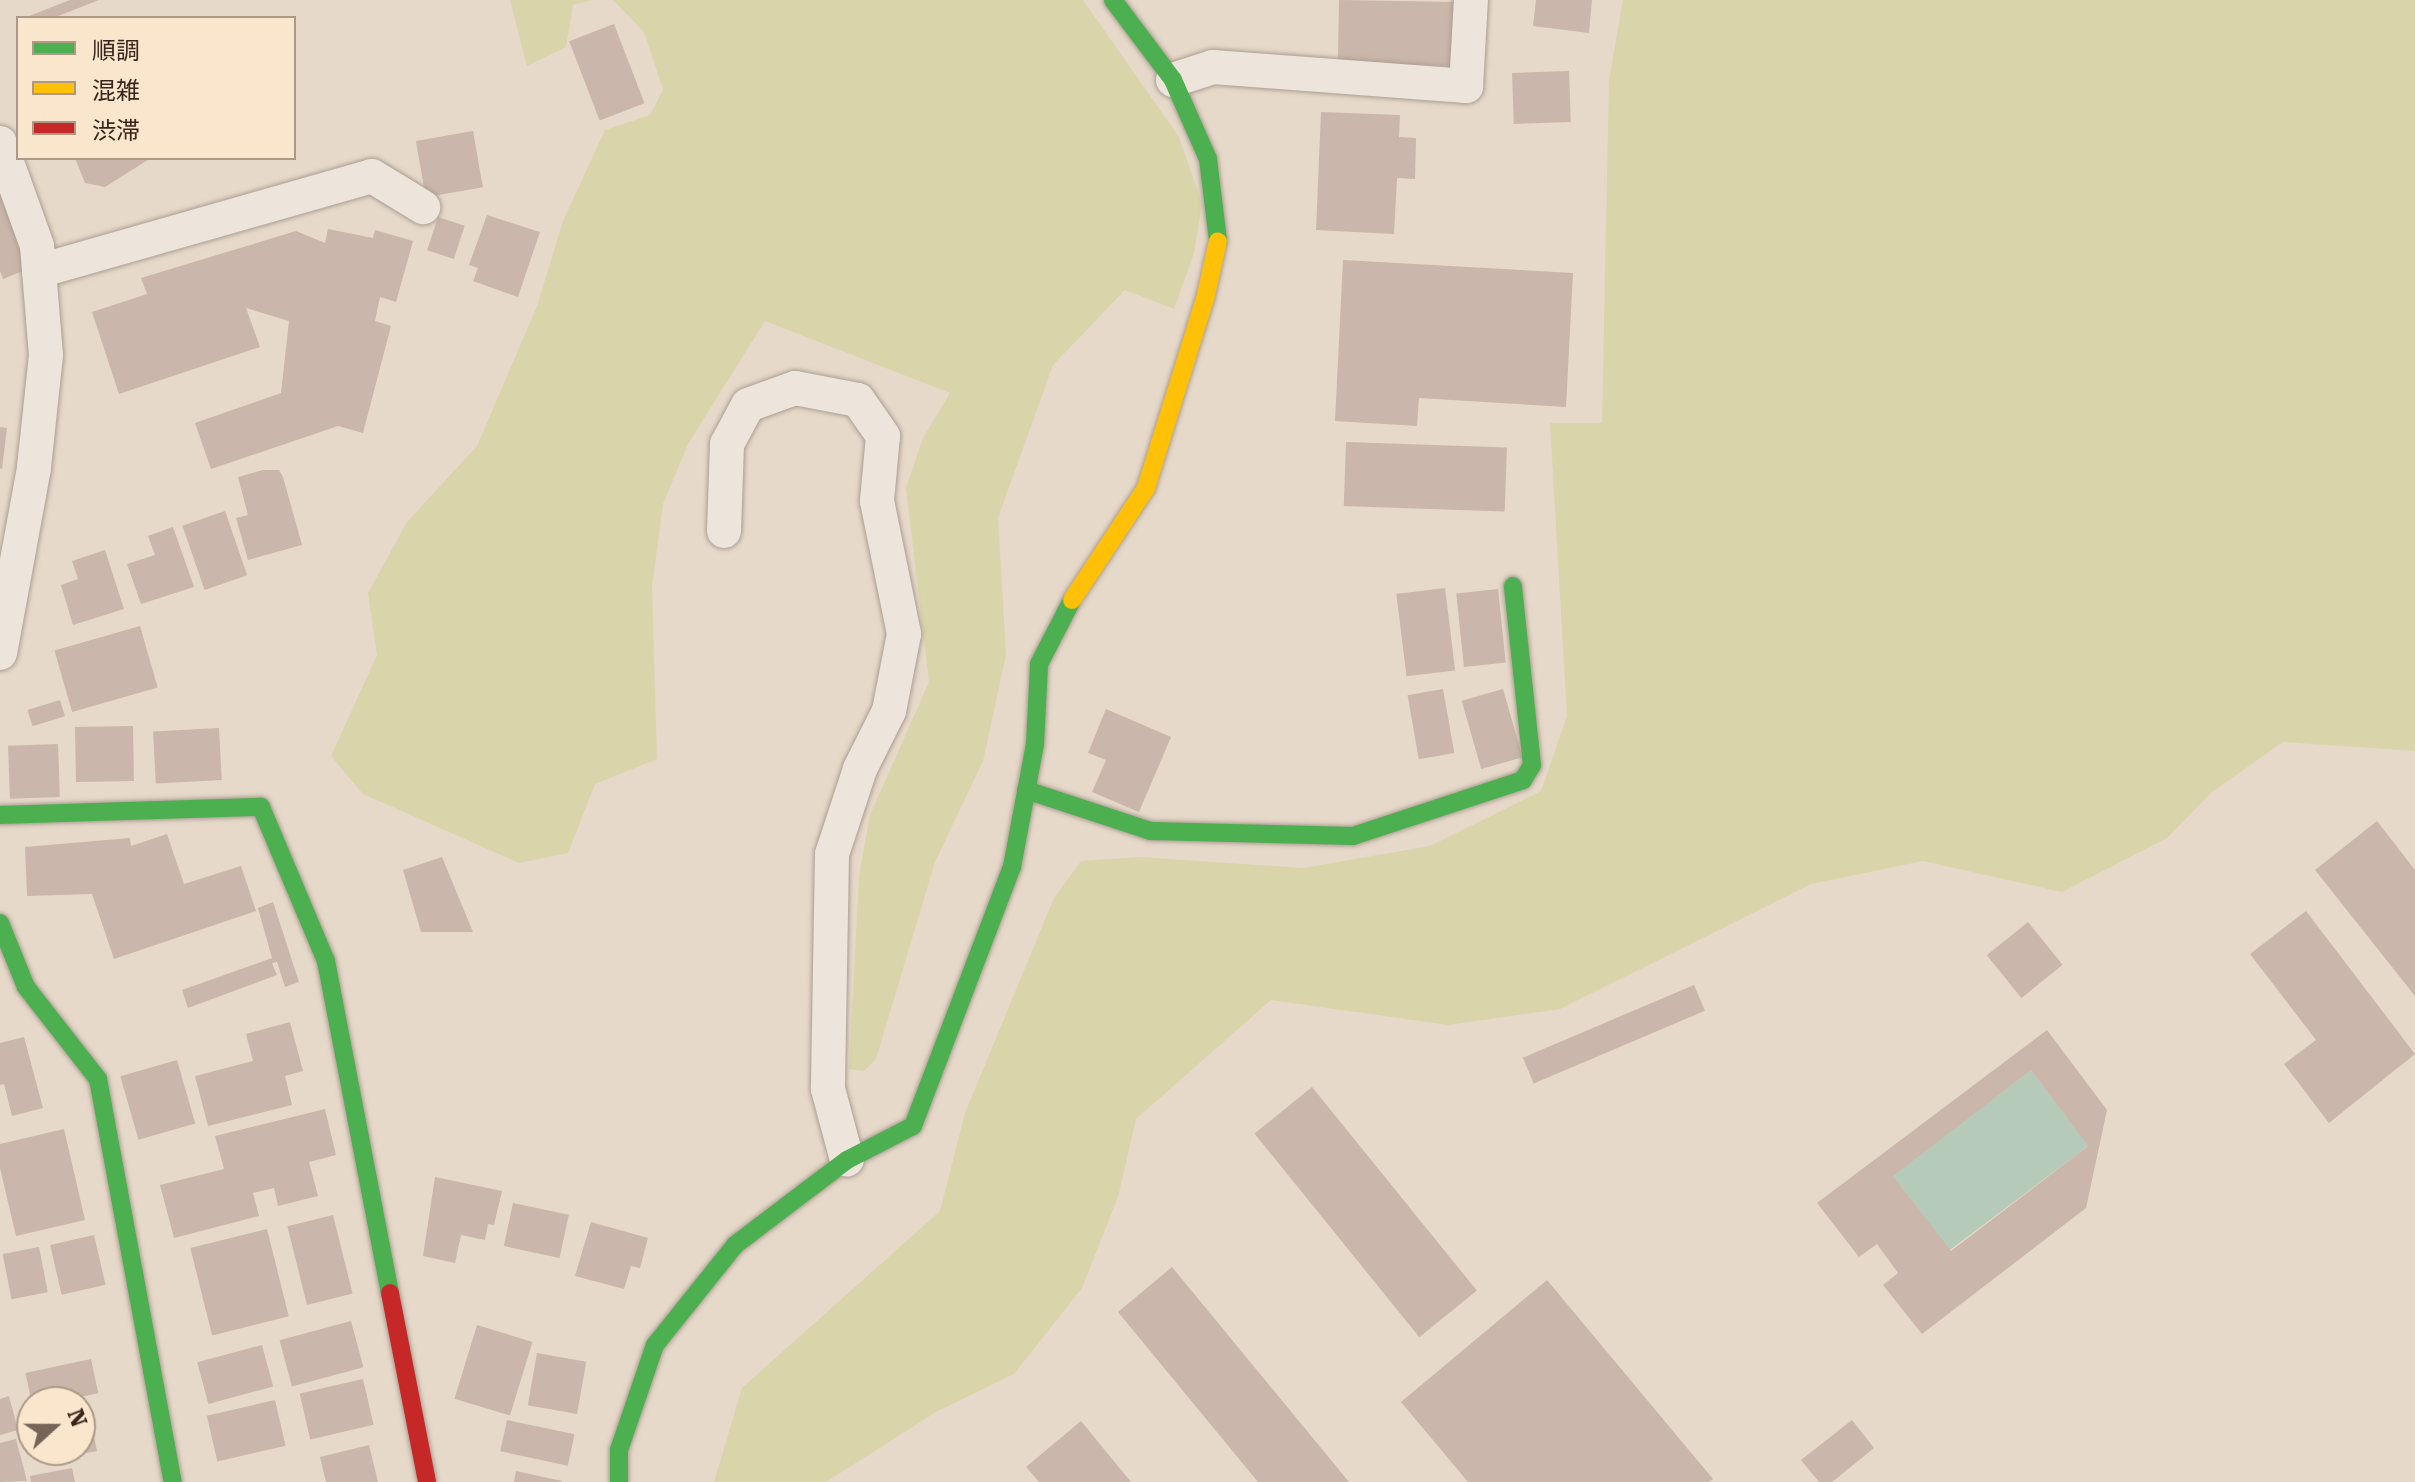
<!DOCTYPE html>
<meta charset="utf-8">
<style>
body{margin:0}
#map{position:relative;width:2415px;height:1482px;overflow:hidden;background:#e6d9c9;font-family:"Roboto Serif","Noto Sans JP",serif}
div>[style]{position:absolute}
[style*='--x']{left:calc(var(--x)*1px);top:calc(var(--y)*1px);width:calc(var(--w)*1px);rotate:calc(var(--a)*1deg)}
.green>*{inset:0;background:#dad4aa}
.water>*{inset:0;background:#b6caba;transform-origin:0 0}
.building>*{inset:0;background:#cab6aa;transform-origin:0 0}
.roads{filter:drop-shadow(0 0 2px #ab9e93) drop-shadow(0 0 2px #ab9e93)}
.street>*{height:34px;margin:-17px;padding:0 17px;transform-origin:17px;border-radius:17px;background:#ede5dc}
.fast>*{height:18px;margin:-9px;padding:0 9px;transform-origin:9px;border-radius:9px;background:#4caf50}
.slow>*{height:18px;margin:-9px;padding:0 9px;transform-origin:9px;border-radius:9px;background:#ffc107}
.jam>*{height:18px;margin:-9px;padding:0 9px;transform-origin:9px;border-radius:9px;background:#c62828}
span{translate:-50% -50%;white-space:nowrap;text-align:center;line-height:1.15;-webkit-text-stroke:6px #f9e6cd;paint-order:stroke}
.legend{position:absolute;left:16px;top:16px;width:280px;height:144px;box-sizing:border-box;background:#f9e6cd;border:2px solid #ad9986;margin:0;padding:10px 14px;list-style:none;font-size:24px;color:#3a251b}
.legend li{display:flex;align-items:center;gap:16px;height:40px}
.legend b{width:40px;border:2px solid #ad9986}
.north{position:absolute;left:16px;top:1386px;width:80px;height:80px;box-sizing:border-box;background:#f9e6cd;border:2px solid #ad9986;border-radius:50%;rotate:69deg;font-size:22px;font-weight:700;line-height:32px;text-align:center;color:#3a251b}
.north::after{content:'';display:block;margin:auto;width:28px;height:36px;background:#766458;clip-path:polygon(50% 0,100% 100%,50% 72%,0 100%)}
</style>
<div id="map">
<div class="green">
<div style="clip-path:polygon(510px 0,592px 0,573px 5px,566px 47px,527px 66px)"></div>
<div style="clip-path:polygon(613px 0,1083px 0,1179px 137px,1202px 204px,1194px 253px,1174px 309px,1125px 290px,1053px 365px,998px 518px,1006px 655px,983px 761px,935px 862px,876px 1059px,864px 1071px,849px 1069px,859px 876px,870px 815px,929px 682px,906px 488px,923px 438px,950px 393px,765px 321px,688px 444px,663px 504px,652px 587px,657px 759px,595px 784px,568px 853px,519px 863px,363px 794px,331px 756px,377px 655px,368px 593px,407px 522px,477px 446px,537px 306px,563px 221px,605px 130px,650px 115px,663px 90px,644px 32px)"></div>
<div style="clip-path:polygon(1623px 0,2415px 0,2415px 751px,2283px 742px,2212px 792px,2167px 838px,2062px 892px,1923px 861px,1811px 884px,1560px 1009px,1448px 1025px,1271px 1000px,1136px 1119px,1118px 1197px,1082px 1288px,1014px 1374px,936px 1412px,826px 1482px,714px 1482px,742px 1388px,940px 1211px,965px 1113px,1054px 898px,1081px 861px,1140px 857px,1303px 868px,1430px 846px,1541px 791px,1567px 716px,1550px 423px,1602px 423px,1609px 80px)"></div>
</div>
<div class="water">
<div style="left:2031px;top:1070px;width:95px;height:174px;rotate:53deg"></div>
</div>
<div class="building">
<div style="clip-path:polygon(70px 0,99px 0,53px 18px,24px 18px)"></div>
<div style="left:1339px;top:0;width:120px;height:64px;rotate:1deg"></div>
<div style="clip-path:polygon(1536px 0,1592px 0,1589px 33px,1533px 26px)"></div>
<div style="left:614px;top:24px;width:85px;height:48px;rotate:69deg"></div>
<div style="left:1569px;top:71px;width:51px;height:57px;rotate:88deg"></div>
<div style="clip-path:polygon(1321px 112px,1400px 115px,1399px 137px,1416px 138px,1415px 179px,1397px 178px,1394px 234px,1316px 230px)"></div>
<div style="left:473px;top:131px;width:57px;height:58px;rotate:80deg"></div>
<div style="clip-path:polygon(75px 158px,151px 158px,105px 187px,85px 183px)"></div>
<div style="clip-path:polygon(0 192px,30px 268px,3px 279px,0 271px)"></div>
<div style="clip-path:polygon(487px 215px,540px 232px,518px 297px,473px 281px,478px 268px,469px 265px)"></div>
<div style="left:438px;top:217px;width:28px;height:35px;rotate:18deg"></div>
<div style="clip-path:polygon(328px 229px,373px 238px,375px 230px,413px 241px,396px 302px,380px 297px,375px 321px,391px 326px,363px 433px,338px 426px,211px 469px,195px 423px,281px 393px,289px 321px,246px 308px,260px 347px,119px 394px,92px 312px,147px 294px,141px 278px,296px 231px,325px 243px)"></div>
<div style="clip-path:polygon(1343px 260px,1573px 273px,1566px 407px,1419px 398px,1417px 426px,1335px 421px)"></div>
<div style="clip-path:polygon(0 427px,7px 428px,2px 469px,0 468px)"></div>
<div style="left:1346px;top:442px;width:161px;height:64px;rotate:2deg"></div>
<div style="clip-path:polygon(263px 470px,279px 470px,283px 477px,302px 545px,248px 560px,236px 518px,248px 515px,238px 477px)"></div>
<div style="left:225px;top:511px;width:68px;height:45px;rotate:71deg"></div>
<div style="clip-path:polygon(173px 527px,194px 587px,141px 604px,127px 564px,155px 555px,148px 536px)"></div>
<div style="clip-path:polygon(105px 550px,124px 609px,73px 625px,61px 585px,78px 579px,72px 561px)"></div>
<div style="left:1445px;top:588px;width:83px;height:49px;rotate:83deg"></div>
<div style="left:1498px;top:589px;width:74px;height:42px;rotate:84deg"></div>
<div style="left:140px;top:626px;width:64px;height:89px;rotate:74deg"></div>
<div style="left:1443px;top:689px;width:65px;height:36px;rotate:80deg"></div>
<div style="left:1503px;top:689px;width:71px;height:43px;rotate:74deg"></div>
<div style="left:60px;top:700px;width:17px;height:34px;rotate:73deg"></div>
<div style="clip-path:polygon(1106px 709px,1171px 737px,1139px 812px,1092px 792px,1106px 760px,1088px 753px)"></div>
<div style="left:133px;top:726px;width:55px;height:58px;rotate:89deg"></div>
<div style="left:219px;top:728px;width:52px;height:66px;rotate:87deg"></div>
<div style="left:58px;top:744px;width:53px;height:50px;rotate:88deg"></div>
<div style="clip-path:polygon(2377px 821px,2415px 870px,2415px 996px,2315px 870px)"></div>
<div style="clip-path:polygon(167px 834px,184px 884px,241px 866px,256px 911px,114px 959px,92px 894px,27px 896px,25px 847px,130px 838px,131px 846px)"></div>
<div style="clip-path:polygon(442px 857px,473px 932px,421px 932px,403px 870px)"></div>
<div style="clip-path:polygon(273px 902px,299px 982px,285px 987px,277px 962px,272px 963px,277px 975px,188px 1008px,182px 990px,272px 958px,258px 908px)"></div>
<div style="clip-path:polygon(2306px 911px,2415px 1054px,2329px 1123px,2284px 1064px,2316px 1040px,2250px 954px)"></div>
<div style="left:2028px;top:922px;width:55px;height:53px;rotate:51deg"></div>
<div style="left:1694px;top:985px;width:28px;height:186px;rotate:67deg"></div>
<div style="clip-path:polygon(290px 1022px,303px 1071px,285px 1076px,292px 1105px,208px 1126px,195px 1076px,253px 1061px,246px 1034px)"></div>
<div style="clip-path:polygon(evenodd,2047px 1030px,2107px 1110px,2086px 1208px,1922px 1334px,1883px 1285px,1898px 1273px,1877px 1244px,1859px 1257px,1817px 1203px,2047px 1030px,2031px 1070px,2088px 1146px,1951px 1251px,1893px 1176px,2031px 1070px)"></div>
<div style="clip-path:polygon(24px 1037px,43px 1108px,12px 1116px,4px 1084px,0 1085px,0 1043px)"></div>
<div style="left:177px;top:1060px;width:66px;height:59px;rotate:74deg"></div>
<div style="left:1312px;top:1087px;width:262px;height:74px;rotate:51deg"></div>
<div style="clip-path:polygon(325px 1109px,336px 1155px,309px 1162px,318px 1196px,278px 1206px,274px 1188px,253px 1193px,259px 1216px,174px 1238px,160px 1185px,224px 1169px,215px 1136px)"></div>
<div style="clip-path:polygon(64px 1129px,85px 1220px,16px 1236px,0 1168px,0 1144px)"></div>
<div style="clip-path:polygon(435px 1177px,502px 1191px,494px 1225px,488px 1224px,485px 1240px,461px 1235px,455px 1263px,423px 1256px)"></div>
<div style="left:513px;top:1203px;width:57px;height:44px;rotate:12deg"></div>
<div style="left:333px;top:1215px;width:81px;height:47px;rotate:76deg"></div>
<div style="clip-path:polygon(591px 1222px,648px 1238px,640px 1268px,631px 1266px,624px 1289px,575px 1276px)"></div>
<div style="left:267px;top:1229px;width:90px;height:79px;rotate:76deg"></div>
<div style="left:94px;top:1235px;width:51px;height:45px;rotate:77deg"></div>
<div style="left:39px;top:1247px;width:46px;height:37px;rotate:79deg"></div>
<div style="clip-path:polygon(1172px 1267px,1349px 1482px,1258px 1482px,1118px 1312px)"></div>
<div style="clip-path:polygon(1547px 1280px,1713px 1479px,1709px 1482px,1468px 1482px,1401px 1402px)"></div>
<div style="left:351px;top:1321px;width:48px;height:74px;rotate:75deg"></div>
<div style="left:477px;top:1325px;width:58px;height:77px;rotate:17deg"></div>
<div style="left:262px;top:1345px;width:43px;height:67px;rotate:75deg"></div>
<div style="left:537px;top:1353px;width:50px;height:53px;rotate:10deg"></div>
<div style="left:91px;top:1359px;width:35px;height:67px;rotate:78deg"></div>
<div style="left:363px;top:1379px;width:47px;height:65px;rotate:77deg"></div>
<div style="clip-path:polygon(9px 1396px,18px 1430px,0 1435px,0 1399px)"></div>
<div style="left:275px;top:1400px;width:47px;height:70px;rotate:77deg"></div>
<div style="clip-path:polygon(88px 1407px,97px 1451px,48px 1460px,46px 1450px,80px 1450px,80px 1409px)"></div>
<div style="left:507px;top:1420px;width:69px;height:32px;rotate:12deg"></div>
<div style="clip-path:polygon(1852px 1420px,1874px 1448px,1832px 1482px,1819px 1482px,1801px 1460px)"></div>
<div style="clip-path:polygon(1081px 1421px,1131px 1482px,1039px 1482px,1026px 1467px)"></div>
<div style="clip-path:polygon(16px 1439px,27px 1481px,0 1482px,0 1443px)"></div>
<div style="clip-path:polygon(369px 1445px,378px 1482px,326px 1482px,320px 1457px)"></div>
<div style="clip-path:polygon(72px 1468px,75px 1482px,31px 1482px,30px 1476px)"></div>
<div style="clip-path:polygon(516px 1471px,562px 1481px,562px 1482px,514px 1482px)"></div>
</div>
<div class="roads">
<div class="street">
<div style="--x:1173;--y:80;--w:42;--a:-18"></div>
<div style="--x:1213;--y:67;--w:254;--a:4.3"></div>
<div style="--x:1466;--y:86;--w:86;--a:-86.7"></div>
<div style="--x:0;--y:143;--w:109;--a:70.2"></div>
<div style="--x:37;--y:246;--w:109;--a:85.3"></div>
<div style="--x:46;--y:355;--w:114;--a:96.1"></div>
<div style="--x:34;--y:468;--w:188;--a:100.4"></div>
<div style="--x:39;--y:271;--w:346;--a:-15.9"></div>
<div style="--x:372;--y:176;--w:60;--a:31.3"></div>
<div style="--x:724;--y:531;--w:87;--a:-88"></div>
<div style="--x:727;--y:444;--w:44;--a:-61.7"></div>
<div style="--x:748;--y:405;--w:50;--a:-19.9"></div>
<div style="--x:795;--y:388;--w:64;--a:10.8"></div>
<div style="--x:858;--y:400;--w:44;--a:55.2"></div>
<div style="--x:883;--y:436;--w:65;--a:95.3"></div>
<div style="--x:877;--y:501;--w:136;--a:78.5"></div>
<div style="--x:904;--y:634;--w:78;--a:101"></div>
<div style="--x:889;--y:711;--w:65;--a:116.6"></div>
<div style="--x:860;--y:769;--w:89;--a:108.2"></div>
<div style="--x:832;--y:854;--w:235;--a:91"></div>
<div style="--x:828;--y:1089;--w:73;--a:75"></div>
</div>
<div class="fast">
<div style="--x:1113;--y:0;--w:100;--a:53.1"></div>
<div style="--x:1173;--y:80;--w:86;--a:66.1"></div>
<div style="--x:1208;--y:159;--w:83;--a:83"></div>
<div style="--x:1026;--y:790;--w:132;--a:18.2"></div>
<div style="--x:1151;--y:831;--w:202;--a:1.4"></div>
<div style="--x:1353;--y:836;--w:179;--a:-18.2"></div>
<div style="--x:1523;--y:780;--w:17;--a:-59"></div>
<div style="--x:1532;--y:765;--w:180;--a:-96.1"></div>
<div style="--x:0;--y:815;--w:261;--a:-1.8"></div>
<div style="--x:261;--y:807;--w:167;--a:67.1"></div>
<div style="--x:326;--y:961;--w:338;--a:79.1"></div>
<div style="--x:0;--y:923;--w:69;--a:67.9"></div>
<div style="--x:26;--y:987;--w:117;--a:52"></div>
<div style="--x:98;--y:1079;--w:410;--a:79.5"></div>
<div style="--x:619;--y:1482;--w:32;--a:-90"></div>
<div style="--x:619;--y:1450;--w:111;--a:-71.1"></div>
<div style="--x:655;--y:1345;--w:128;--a:-51.3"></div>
<div style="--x:735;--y:1245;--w:141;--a:-37.2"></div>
<div style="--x:847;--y:1160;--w:74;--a:-27.3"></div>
<div style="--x:913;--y:1126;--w:277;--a:-69.1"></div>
<div style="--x:1012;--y:867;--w:125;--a:-79.4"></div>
<div style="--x:1035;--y:744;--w:80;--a:-87.1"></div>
<div style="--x:1039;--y:664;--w:72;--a:-62.7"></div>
</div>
<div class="slow">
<div style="--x:1072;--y:600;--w:134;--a:-56.5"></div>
<div style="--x:1146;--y:488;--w:198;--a:-72.7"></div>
<div style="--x:1205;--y:299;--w:59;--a:-77.4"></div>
</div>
<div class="jam">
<div style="--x:390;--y:1293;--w:193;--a:78.9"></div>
</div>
</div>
<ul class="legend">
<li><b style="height:10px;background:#4caf50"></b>順調</li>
<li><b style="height:10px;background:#ffc107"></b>混雑</li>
<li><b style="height:10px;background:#c62828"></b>渋滞</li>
</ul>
<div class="north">N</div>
</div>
